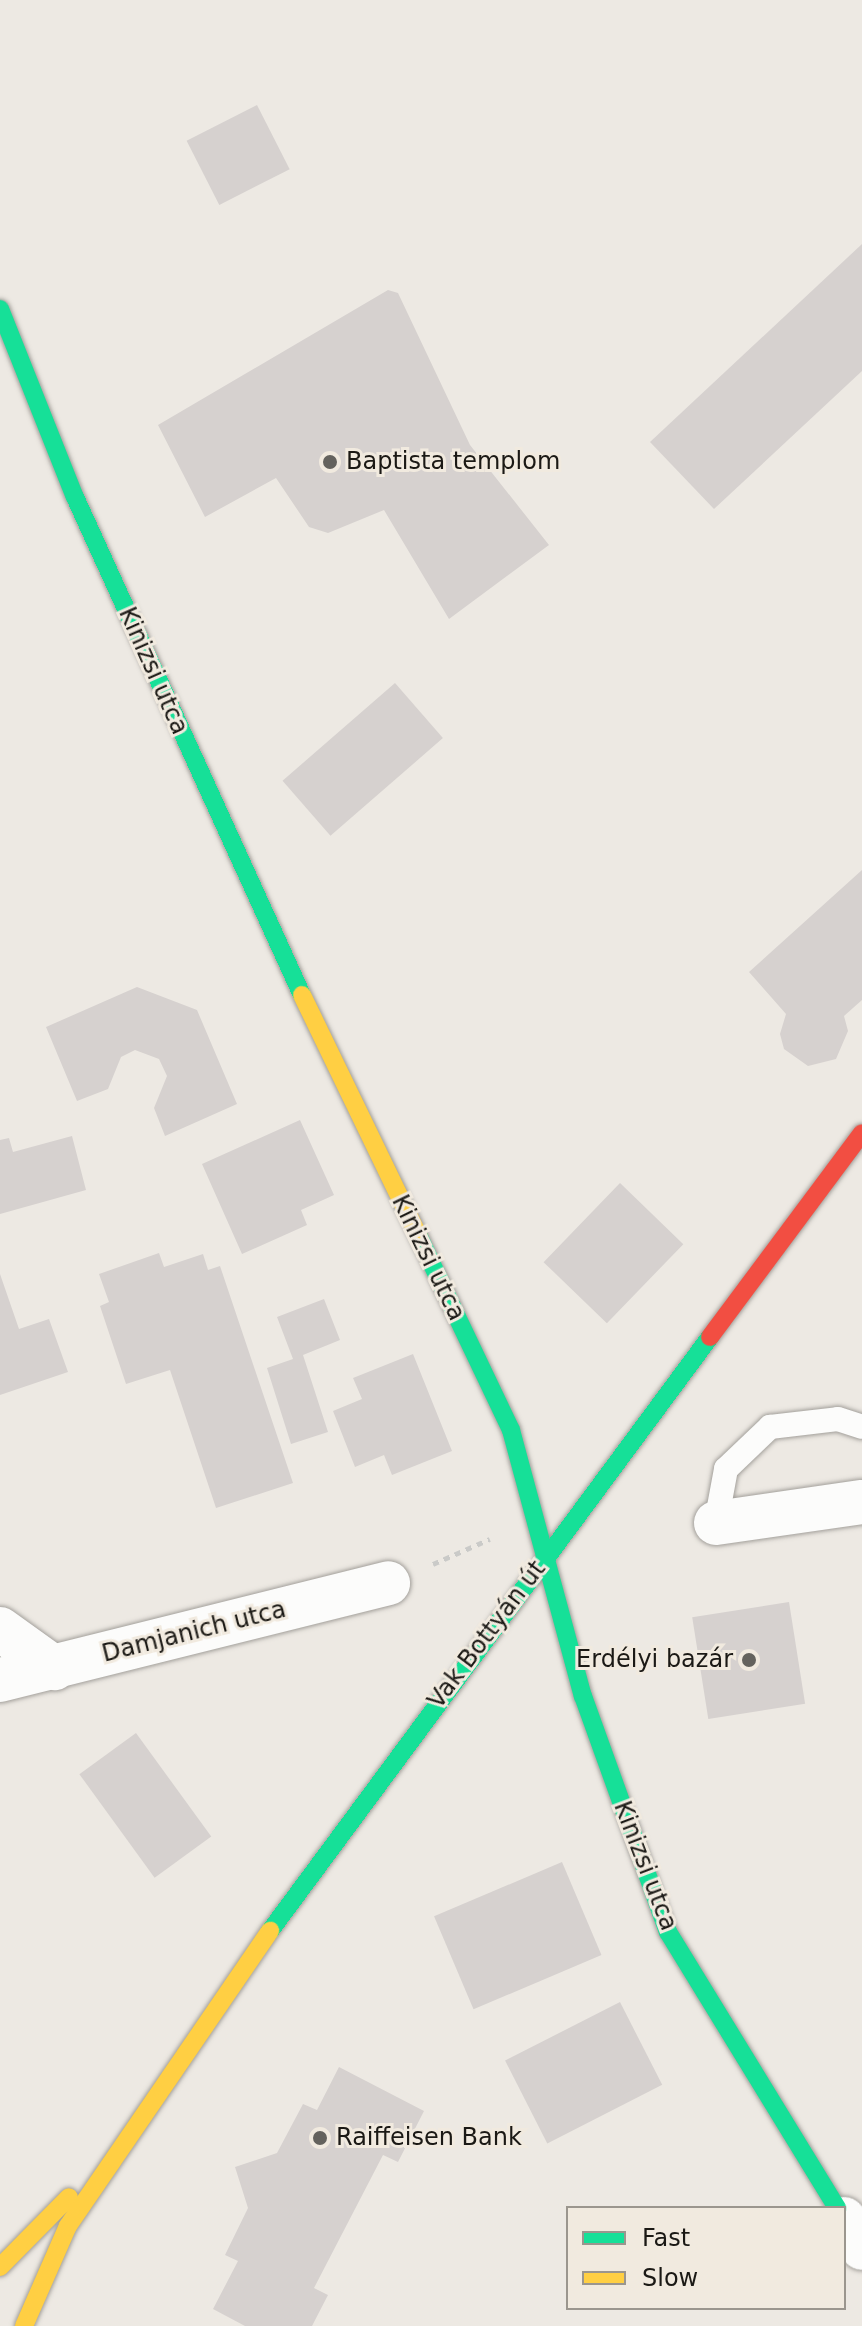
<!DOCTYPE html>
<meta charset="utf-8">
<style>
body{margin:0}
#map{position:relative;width:862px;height:2326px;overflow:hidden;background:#ede9e3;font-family:"DejaVu Sans",sans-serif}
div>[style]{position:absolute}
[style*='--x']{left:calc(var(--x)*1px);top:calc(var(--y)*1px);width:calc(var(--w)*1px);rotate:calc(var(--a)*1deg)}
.building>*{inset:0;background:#d6d1cf;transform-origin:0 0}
.path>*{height:5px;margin-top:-2.5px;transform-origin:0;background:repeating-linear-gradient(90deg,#cacac8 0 6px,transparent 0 12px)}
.roads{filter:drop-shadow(0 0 2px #a3a09b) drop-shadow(0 0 2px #a3a09b)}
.lane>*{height:24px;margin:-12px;padding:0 12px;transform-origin:12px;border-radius:12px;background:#fcfcfb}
.street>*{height:44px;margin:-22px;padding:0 22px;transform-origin:22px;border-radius:22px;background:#fcfcfb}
.fast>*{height:18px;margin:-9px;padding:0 9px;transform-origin:9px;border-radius:9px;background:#16e098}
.slow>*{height:18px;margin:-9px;padding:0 9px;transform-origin:9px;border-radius:9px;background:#ffcf43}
.jam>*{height:18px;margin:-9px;padding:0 9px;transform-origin:9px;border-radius:9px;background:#f24e42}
.dots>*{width:22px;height:22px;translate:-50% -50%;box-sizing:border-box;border:4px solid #f1eadf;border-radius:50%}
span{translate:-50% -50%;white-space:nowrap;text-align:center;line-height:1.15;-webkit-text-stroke:6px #f1eadf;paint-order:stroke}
.poi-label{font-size:24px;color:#1b1915}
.left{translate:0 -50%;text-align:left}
.right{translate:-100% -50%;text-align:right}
.street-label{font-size:24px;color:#1b1915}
.legend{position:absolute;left:566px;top:2206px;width:280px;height:104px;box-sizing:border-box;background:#f1eadf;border:2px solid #9b968e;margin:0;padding:10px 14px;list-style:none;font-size:24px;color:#1b1915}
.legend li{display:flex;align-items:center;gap:16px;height:40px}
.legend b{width:40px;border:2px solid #9b968e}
</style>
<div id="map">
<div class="building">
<div style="left:257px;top:105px;width:72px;height:79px;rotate:63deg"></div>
<div style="clip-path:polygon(862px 244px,862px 371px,714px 509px,650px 442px)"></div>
<div style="clip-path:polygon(388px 290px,398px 293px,470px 445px,549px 545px,449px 619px,384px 510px,328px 533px,309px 527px,276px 478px,205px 517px,158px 425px)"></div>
<div style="left:395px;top:683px;width:73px;height:149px;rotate:49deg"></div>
<div style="clip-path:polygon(862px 870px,862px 1000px,844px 1016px,848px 1031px,836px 1059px,808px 1066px,784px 1049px,780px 1034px,786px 1014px,749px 972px)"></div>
<div style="clip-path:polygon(137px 987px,197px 1010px,237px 1104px,165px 1136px,154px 1108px,167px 1076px,159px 1059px,135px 1050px,121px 1057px,108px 1089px,77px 1101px,46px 1027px)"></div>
<div style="clip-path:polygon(300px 1120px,334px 1195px,301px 1210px,307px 1225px,242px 1254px,202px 1164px)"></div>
<div style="clip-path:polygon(72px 1136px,86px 1190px,0 1214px,0 1140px,9px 1138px,13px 1152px)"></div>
<div style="left:620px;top:1183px;width:88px;height:110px;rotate:44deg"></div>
<div style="clip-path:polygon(159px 1253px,164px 1267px,203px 1254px,208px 1270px,220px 1266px,293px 1483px,216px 1508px,170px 1370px,126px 1384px,100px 1306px,109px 1302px,99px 1274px)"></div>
<div style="clip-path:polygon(0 1274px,19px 1329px,49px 1319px,68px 1372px,0 1395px)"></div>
<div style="clip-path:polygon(324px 1299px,340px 1340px,303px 1355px,328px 1432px,291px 1444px,267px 1368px,293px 1359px,277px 1317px)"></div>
<div style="clip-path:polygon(413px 1354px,452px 1451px,392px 1475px,384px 1455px,355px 1467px,333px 1411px,362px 1399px,353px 1378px)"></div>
<div style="left:789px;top:1602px;width:103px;height:98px;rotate:81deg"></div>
<div style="left:136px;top:1733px;width:128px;height:70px;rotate:54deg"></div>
<div style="left:562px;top:1862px;width:101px;height:139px;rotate:67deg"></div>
<div style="left:620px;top:2002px;width:93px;height:129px;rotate:63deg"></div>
<div style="clip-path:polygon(339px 2067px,424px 2111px,398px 2162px,383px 2155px,314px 2288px,328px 2295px,312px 2326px,245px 2326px,213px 2309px,238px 2261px,225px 2255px,248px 2208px,235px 2167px,277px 2153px,303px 2104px,317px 2110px)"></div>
</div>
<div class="path">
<div style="--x:433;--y:1564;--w:62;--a:-23.7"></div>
</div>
<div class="roads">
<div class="lane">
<div style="--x:716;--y:1523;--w:55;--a:-79.5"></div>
<div style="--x:726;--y:1469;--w:61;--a:-43.7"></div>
<div style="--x:770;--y:1427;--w:68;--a:-6.7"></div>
<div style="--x:838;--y:1419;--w:25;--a:18"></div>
</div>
<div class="street">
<div style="--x:716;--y:1523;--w:148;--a:-8.2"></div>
<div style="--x:0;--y:1629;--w:67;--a:35.8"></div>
<div style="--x:0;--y:1680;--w:400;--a:-14"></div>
<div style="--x:844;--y:2219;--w:34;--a:58"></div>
</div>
<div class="fast">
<div style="--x:0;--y:309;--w:202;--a:68.3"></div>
<div style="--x:75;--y:497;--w:547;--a:65.5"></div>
<div style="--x:418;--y:1235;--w:216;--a:64.5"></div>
<div style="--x:511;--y:1430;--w:276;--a:74.9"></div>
<div style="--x:583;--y:1696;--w:251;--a:70.2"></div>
<div style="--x:668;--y:1932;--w:324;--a:58.5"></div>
<div style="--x:270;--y:1931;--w:739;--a:-53.47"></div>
</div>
<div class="slow">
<div style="--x:302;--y:995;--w:267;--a:64.2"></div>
<div style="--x:0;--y:2267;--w:98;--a:-45.4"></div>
<div style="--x:24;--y:2326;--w:109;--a:-66.3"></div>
<div style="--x:68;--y:2226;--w:358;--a:-55.6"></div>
</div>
<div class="jam">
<div style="--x:710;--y:1337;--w:254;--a:-53.3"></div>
</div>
</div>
<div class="dots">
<div style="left:330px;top:462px;background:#64625d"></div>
<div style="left:749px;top:1660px;background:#64625d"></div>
<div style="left:320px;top:2138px;background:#64625d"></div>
</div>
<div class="poi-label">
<span class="left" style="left:346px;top:462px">Baptista templom</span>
<span class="right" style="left:733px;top:1660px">Erdélyi bazár</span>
<span class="left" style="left:336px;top:2138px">Raiffeisen Bank</span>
</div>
<div class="street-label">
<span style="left:153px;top:671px;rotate:66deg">Kinizsi utca</span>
<span style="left:428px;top:1258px;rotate:64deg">Kinizsi utca</span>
<span style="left:194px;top:1632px;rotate:-14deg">Damjanich utca</span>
<span style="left:487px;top:1635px;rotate:-53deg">Vak Bottyán út</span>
<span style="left:645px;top:1866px;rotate:69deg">Kinizsi utca</span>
</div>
<ul class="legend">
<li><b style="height:10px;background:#16e098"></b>Fast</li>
<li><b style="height:10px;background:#ffcf43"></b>Slow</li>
</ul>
</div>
